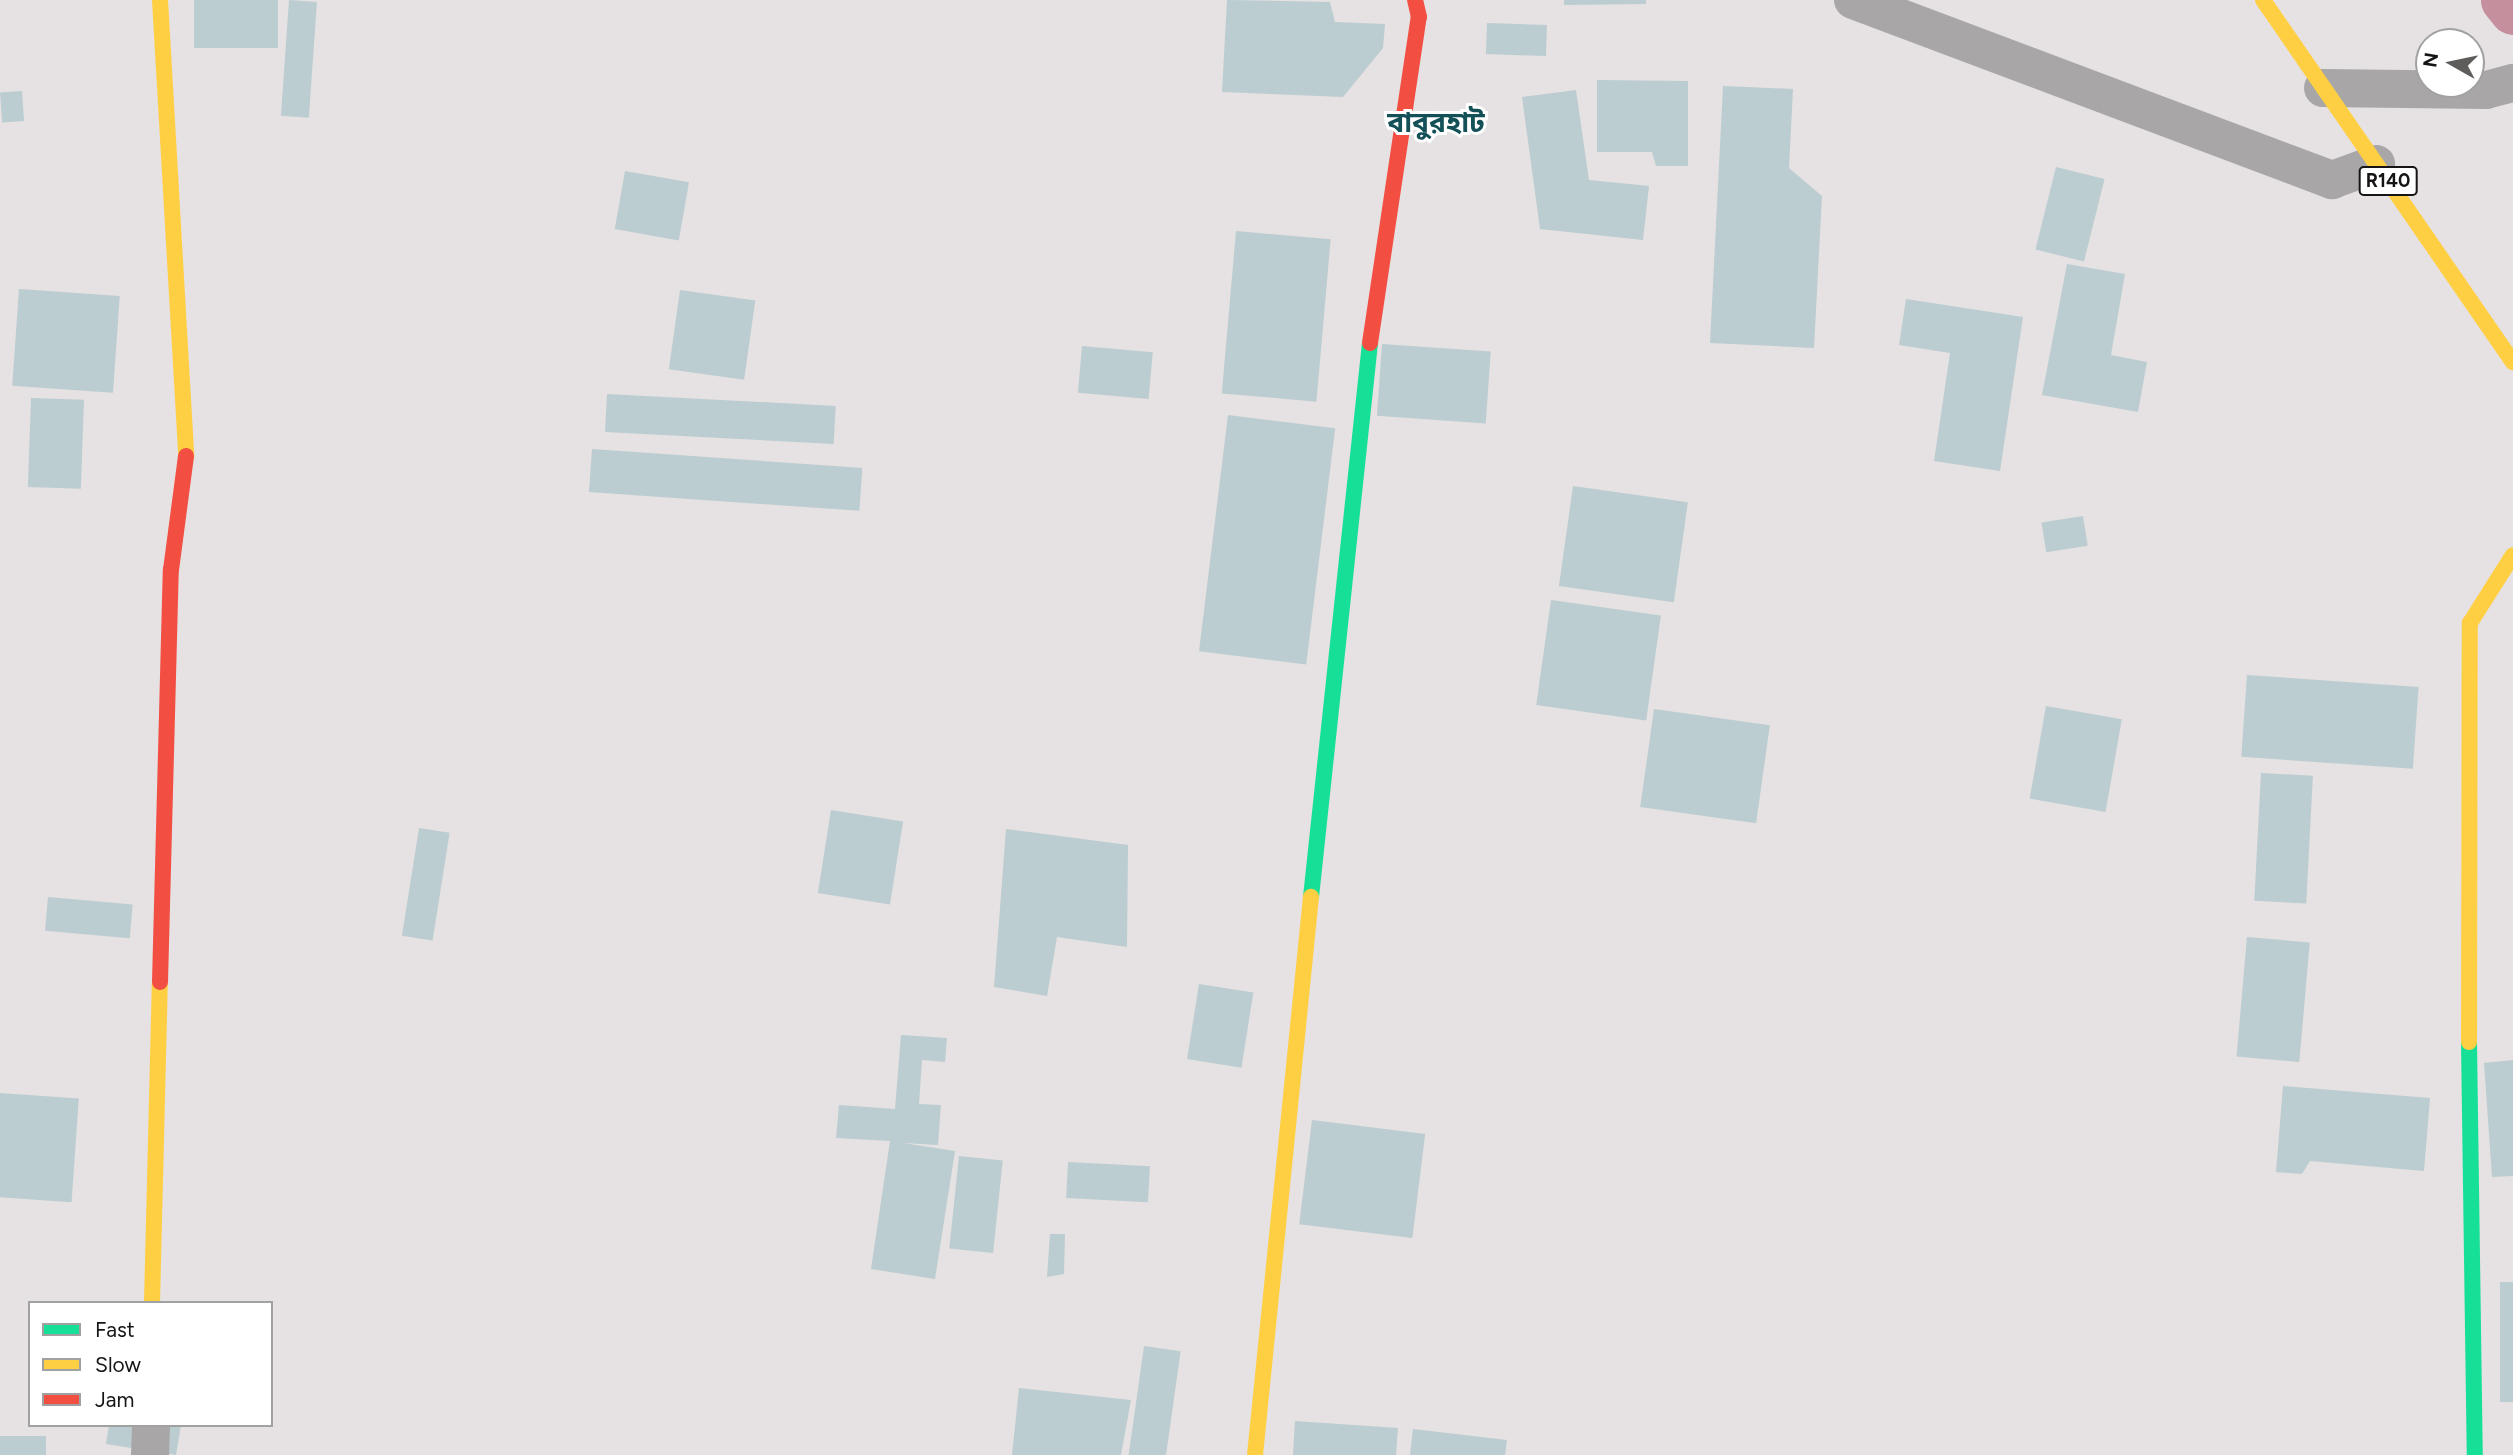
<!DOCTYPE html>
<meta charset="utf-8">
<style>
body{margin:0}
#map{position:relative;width:2513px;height:1455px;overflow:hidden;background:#e6e1e2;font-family:Figtree,"Noto Sans Bengali",sans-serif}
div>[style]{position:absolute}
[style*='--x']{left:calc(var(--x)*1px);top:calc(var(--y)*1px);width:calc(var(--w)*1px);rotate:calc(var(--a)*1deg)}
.canal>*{height:47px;margin:-23.5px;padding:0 23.5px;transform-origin:23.5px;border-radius:23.5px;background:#c68f9d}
.building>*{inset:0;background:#bbcdd0;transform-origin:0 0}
.street>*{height:38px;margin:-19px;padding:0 19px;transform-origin:19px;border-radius:19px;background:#a8a6a6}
.fast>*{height:16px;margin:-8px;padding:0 8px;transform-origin:8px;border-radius:8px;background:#16e098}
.slow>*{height:16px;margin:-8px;padding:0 8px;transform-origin:8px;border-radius:8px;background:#ffcf43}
.jam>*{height:16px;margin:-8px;padding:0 8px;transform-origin:8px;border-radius:8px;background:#f24e42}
span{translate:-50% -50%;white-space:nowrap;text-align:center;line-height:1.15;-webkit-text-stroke:6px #fff;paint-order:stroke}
.shield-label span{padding:2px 5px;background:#fff;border:2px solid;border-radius:5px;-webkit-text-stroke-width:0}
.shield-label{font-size:19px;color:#161414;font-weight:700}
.district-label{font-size:28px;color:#145057;font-weight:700}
.legend{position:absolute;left:28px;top:1301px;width:245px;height:126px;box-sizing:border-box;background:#fff;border:2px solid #a2a1a1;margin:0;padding:9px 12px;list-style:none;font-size:21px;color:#161414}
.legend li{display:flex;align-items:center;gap:14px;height:35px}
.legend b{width:35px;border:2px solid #a2a1a1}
.north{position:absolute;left:2415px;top:28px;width:70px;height:70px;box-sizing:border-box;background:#fff;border:2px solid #a2a1a1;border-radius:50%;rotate:279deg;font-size:19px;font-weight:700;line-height:28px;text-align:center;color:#161414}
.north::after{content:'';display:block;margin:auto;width:24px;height:32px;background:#5f5c5c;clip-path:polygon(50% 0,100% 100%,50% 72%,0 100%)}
</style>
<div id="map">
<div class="canal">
<div style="--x:2504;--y:0;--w:14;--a:51"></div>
</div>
<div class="building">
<div style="left:194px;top:0;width:84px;height:48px"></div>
<div style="left:289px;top:0;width:28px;height:116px;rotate:4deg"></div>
<div style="clip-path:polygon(1227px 0,1330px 2px,1335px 22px,1385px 24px,1383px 48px,1343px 97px,1222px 92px)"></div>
<div style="clip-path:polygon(1564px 0,1646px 0,1646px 4px,1564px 5px)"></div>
<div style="left:1487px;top:23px;width:60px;height:31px;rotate:2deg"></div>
<div style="clip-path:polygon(1597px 80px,1688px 81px,1688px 166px,1656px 166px,1652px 152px,1597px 152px)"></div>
<div style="clip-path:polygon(1723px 86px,1793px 89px,1789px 168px,1822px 196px,1814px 348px,1710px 343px)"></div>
<div style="clip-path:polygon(1576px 90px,1589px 180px,1649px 186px,1643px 240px,1540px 229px,1522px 97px)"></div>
<div style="left:22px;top:91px;width:30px;height:22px;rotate:86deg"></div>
<div style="left:2056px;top:167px;width:50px;height:85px;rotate:14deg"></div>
<div style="left:625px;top:171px;width:65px;height:59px;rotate:10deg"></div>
<div style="left:1236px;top:231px;width:95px;height:163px;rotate:5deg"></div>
<div style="clip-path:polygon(2067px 264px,2125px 274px,2111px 355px,2147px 362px,2138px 412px,2042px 395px)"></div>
<div style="left:19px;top:289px;width:101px;height:97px;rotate:4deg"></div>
<div style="left:680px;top:290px;width:76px;height:80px;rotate:8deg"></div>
<div style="clip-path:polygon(1906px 299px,2023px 317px,2000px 471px,1934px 461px,1950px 353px,1899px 345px)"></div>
<div style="left:1382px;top:344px;width:109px;height:72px;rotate:4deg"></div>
<div style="left:1082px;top:346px;width:71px;height:47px;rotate:5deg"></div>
<div style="left:607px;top:394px;width:229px;height:38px;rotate:3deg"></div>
<div style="left:31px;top:398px;width:53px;height:89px;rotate:2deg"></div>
<div style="left:1228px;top:415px;width:108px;height:238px;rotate:7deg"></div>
<div style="left:592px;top:449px;width:271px;height:43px;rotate:4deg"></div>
<div style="left:1573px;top:486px;width:116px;height:101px;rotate:8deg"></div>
<div style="left:2083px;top:516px;width:30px;height:42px;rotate:81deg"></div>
<div style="left:1551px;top:600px;width:111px;height:106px;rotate:8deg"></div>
<div style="left:2247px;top:675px;width:172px;height:82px;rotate:4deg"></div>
<div style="left:2046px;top:706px;width:77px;height:94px;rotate:10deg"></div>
<div style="left:1654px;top:709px;width:117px;height:99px;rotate:8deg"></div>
<div style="left:2261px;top:773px;width:52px;height:128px;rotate:3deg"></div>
<div style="left:831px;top:810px;width:73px;height:84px;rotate:9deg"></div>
<div style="left:419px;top:828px;width:31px;height:109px;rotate:9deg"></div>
<div style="clip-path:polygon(1006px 829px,1128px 845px,1127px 947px,1057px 937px,1047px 996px,994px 987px)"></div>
<div style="left:48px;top:897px;width:85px;height:34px;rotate:5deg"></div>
<div style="left:2247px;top:937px;width:63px;height:120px;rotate:5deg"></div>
<div style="left:1199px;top:984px;width:55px;height:76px;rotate:9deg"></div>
<div style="clip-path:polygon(901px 1035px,947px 1038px,945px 1062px,922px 1060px,919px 1104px,941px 1105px,938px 1145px,903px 1143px,955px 1151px,935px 1279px,871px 1269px,890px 1141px,836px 1138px,839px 1105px,895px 1109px)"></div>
<div style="clip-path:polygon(2513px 1060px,2513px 1176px,2492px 1177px,2484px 1063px)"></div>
<div style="clip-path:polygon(2283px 1086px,2430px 1098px,2424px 1171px,2310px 1161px,2302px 1174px,2276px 1172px)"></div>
<div style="left:0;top:1093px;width:79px;height:104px;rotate:4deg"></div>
<div style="left:1312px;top:1120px;width:114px;height:105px;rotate:7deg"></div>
<div style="left:959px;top:1156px;width:44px;height:93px;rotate:6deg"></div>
<div style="left:1068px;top:1162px;width:82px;height:36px;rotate:3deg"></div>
<div style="clip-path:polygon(1050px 1234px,1065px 1234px,1064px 1274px,1047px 1277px)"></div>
<div style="left:2500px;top:1282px;width:13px;height:120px"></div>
<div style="left:1144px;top:1346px;width:37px;height:110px;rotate:8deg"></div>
<div style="clip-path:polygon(1019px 1388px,1131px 1400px,1121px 1455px,1012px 1455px)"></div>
<div style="clip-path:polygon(1295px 1421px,1398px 1428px,1396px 1455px,1293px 1455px)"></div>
<div style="clip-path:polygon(109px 1425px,181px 1425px,176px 1455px,106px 1444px)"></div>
<div style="clip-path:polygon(1413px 1429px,1507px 1440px,1505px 1455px,1410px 1455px)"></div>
<div style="left:0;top:1436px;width:46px;height:19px"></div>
</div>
<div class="street">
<div style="--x:1853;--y:0;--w:512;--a:20.6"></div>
<div style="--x:2332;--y:180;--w:47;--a:-20"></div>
<div style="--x:2323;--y:88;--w:163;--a:0.7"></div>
<div style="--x:2486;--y:90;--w:28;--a:-15"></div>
<div style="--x:150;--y:1455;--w:30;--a:-88"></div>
</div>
<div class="fast">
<div style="--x:1311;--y:897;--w:557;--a:-83.92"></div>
<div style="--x:2469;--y:1042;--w:413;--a:89.2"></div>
</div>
<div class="slow">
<div style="--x:160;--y:0;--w:457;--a:86.7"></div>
<div style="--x:2263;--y:0;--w:440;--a:55.4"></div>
<div style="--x:2469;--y:1042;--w:419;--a:-89.9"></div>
<div style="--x:2470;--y:623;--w:80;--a:-57.7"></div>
<div style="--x:152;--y:1303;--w:321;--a:-88.6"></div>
<div style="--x:1255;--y:1455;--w:561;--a:-84.27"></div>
</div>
<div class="jam">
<div style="--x:1370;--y:343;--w:330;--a:-81.5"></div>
<div style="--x:1419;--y:17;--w:17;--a:-103"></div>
<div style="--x:160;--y:982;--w:412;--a:-88.5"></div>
<div style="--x:171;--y:570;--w:115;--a:-82.5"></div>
</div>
<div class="shield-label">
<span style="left:2388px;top:181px">R140</span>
</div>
<div class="district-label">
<span style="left:1436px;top:122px">বাবুরহাট</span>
</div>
<ul class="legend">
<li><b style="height:9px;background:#16e098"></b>Fast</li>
<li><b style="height:9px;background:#ffcf43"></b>Slow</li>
<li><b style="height:9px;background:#f24e42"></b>Jam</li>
</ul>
<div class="north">N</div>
</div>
